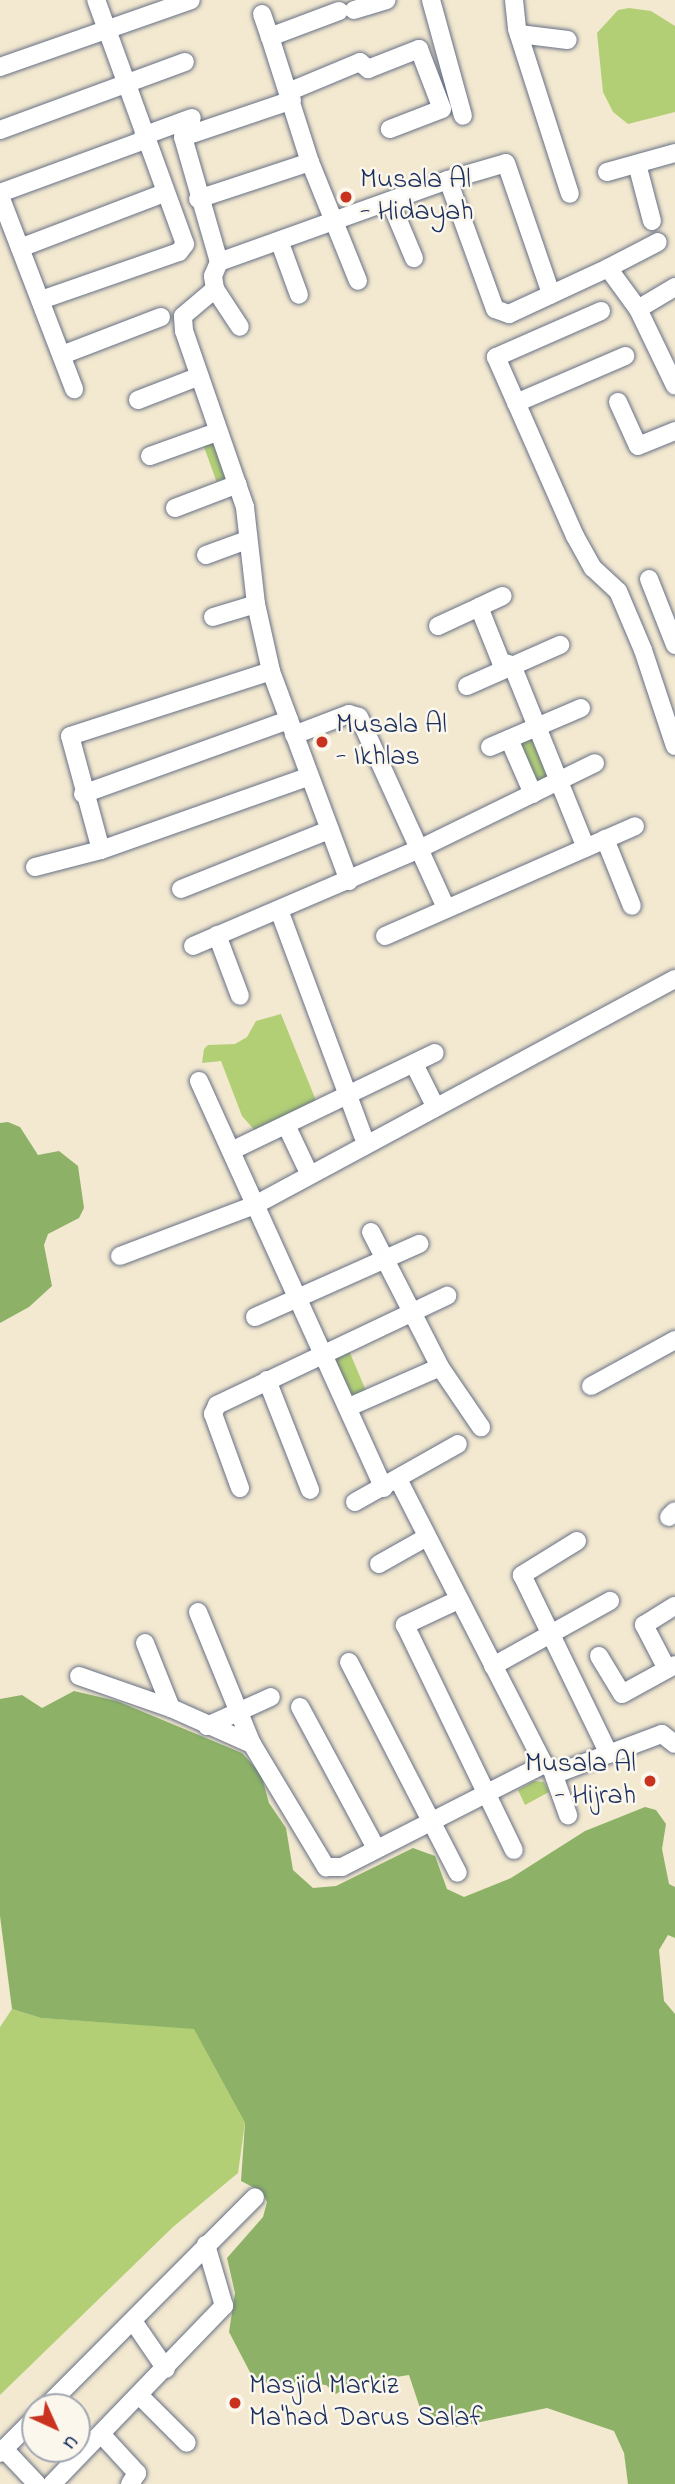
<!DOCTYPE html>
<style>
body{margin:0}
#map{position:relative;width:675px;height:2484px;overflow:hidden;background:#f3e9d0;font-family:"Indie Flower",sans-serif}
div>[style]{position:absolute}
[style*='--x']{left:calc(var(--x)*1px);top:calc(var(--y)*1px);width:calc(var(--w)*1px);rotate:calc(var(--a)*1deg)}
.green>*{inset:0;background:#b2cf76;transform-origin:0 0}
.forest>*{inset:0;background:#8db267}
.roads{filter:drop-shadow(0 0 2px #677086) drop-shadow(0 0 2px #677086)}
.minor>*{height:18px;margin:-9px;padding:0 9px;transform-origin:9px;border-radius:9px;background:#fff}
.dots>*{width:19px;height:19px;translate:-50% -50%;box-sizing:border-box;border:4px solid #fbf7ec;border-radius:50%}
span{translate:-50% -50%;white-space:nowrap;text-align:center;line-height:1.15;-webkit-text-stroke:5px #fbf7ec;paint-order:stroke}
.poi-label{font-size:28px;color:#1b2f5e}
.left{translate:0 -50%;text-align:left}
.right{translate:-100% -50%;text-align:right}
.north{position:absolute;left:21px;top:2393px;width:70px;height:70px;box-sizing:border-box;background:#fbf7ec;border:2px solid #a1a7b3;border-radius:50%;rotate:135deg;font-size:19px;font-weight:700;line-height:28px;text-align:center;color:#1b2f5e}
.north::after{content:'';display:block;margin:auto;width:24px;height:32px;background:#c8321e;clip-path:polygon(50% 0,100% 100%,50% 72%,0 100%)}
</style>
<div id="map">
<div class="green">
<div style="clip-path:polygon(629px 8px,651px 11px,675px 26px,675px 112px,628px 124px,613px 112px,603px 92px,597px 33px,618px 10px)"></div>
<div style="left:216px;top:439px;width:40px;height:14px;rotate:70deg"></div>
<div style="left:534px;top:732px;width:51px;height:19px;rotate:64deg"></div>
<div style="clip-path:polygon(281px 1014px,319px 1108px,258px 1134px,242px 1116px,221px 1061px,202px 1063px,204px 1049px,208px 1045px,235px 1044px,247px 1037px,256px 1021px)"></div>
<div style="left:347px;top:1346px;width:54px;height:21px;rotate:67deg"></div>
<div style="clip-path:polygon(534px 1781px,544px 1782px,549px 1792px,525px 1805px,518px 1790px)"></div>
<div style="clip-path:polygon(12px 2009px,41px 2018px,194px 2028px,245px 2123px,238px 2173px,173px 2227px,0 2395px,0 2027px)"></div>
</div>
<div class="forest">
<div style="clip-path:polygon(8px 1122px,20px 1127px,38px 1155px,59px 1151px,78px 1166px,84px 1208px,79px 1218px,48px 1234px,44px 1245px,52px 1286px,29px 1307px,0 1323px,0 1123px)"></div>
<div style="clip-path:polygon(74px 1691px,117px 1701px,242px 1753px,261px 1774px,269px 1803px,286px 1828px,293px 1870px,313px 1888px,336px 1886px,413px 1848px,435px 1856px,447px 1889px,464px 1897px,511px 1878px,585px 1831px,645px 1807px,656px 1810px,666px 1824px,662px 1849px,669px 1884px,675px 1887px,675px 1938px,668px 1935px,659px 1950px,664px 2001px,675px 2014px,675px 2484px,628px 2484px,624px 2453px,614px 2431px,547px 2408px,457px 2427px,422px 2414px,409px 2375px,351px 2384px,336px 2394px,326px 2385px,298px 2382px,277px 2387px,252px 2376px,229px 2332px,235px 2293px,227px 2258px,263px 2217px,267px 2202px,262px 2192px,241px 2181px,245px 2123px,194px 2029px,41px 2018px,12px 2009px,0 1916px,0 1699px,22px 1695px,42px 1708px)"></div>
</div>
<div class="roads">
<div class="minor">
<div style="--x:431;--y:0;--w:120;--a:74.6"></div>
<div style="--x:514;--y:0;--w:29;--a:84"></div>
<div style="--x:517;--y:29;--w:173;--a:72.2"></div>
<div style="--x:354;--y:10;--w:34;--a:-17"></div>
<div style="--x:339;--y:11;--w:74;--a:159.4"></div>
<div style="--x:270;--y:37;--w:131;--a:72.3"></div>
<div style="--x:310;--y:162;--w:128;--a:68"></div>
<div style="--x:262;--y:14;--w:24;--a:71"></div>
<div style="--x:519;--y:34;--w:49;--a:7"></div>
<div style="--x:0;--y:67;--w:202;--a:-19.3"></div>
<div style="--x:288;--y:92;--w:78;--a:-22.6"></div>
<div style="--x:360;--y:62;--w:11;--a:41"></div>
<div style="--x:368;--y:69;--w:55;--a:-21.4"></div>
<div style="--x:419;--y:49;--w:64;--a:69"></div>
<div style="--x:442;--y:109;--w:56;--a:159"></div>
<div style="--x:0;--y:130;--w:197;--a:-20.2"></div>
<div style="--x:143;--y:136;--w:52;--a:-20.2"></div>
<div style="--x:637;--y:164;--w:59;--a:75.3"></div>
<div style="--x:607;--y:172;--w:71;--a:-15.6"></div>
<div style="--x:448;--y:180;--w:60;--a:-16.3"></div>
<div style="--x:506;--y:163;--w:139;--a:71"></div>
<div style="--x:0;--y:193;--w:154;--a:-20.1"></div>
<div style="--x:0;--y:196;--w:207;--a:69"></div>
<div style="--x:198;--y:199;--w:118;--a:-18.3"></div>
<div style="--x:390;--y:201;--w:62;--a:67.2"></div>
<div style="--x:280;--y:243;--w:55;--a:69.9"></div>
<div style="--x:20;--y:248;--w:154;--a:-20.9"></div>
<div style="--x:219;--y:262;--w:130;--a:-106.1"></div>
<div style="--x:183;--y:137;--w:115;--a:-18.7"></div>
<div style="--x:608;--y:268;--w:56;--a:-27.5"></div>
<div style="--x:215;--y:289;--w:45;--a:56.7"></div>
<div style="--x:41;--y:300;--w:146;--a:-19.2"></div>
<div style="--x:179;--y:252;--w:10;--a:-53"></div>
<div style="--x:185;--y:244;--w:260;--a:-110"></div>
<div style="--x:638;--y:309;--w:43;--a:-30.7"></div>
<div style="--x:601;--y:311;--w:115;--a:156.3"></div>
<div style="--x:496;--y:357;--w:196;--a:66.2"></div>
<div style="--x:575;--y:536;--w:37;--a:61"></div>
<div style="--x:593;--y:568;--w:34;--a:43"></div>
<div style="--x:618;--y:591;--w:64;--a:67"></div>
<div style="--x:643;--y:650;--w:101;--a:71.6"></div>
<div style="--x:62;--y:355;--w:106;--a:-21"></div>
<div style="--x:138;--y:400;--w:66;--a:-21.2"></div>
<div style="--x:618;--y:402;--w:48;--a:65.6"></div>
<div style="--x:638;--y:446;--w:40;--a:-22"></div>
<div style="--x:516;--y:403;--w:119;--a:-23.3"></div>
<div style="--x:150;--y:456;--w:71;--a:-19.7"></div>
<div style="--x:175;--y:508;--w:67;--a:-20.9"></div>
<div style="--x:206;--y:555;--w:44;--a:-20.1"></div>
<div style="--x:649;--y:579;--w:71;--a:68.5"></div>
<div style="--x:479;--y:607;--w:26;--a:-25"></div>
<div style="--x:213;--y:617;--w:45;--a:-16.8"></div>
<div style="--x:438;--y:626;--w:45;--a:-24.9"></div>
<div style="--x:479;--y:607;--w:59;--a:68.2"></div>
<div style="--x:501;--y:662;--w:11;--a:15"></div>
<div style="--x:512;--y:665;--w:197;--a:68"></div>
<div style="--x:467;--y:686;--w:102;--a:-23.8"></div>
<div style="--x:294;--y:735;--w:59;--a:-20.9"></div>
<div style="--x:349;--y:714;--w:10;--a:17"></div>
<div style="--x:359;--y:717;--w:210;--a:65.5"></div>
<div style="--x:509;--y:739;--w:60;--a:66.4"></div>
<div style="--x:490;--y:747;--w:99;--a:-23.2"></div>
<div style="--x:83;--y:794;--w:219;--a:-19.8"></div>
<div style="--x:605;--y:839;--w:72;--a:68.1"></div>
<div style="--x:101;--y:850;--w:118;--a:-105.2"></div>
<div style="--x:70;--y:736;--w:211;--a:-17.9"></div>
<div style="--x:35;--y:867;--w:68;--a:-14.4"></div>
<div style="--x:101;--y:850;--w:219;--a:-19.5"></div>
<div style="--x:349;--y:881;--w:224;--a:-110.4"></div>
<div style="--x:271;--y:671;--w:69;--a:-102.6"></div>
<div style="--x:256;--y:604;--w:98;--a:-96.5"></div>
<div style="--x:245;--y:507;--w:186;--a:-109.1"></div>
<div style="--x:184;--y:331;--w:15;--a:-94"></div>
<div style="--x:183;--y:316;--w:42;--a:-40.2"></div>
<div style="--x:215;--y:289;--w:13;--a:-99"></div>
<div style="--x:213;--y:276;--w:15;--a:-67"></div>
<div style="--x:219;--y:262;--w:243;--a:-19.7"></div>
<div style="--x:448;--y:180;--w:137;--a:70"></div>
<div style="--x:495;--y:309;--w:15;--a:20"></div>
<div style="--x:509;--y:314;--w:109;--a:-24.9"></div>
<div style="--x:608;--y:268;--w:51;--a:53.8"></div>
<div style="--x:638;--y:309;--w:85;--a:64.3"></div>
<div style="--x:181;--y:889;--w:159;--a:-21.7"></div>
<div style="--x:279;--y:910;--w:241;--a:69.6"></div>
<div style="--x:217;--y:935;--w:65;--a:69.3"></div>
<div style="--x:385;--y:936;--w:273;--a:-23.7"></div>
<div style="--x:193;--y:946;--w:244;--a:-23.2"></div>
<div style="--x:417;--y:850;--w:198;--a:-26"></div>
<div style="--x:414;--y:1064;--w:40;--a:63.4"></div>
<div style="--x:199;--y:1081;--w:447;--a:65.6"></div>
<div style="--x:287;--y:1127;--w:44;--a:64.6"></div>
<div style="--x:231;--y:1151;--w:226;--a:-25.7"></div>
<div style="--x:371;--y:1232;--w:152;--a:62.9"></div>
<div style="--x:440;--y:1367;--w:73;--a:55.7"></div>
<div style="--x:120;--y:1256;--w:144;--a:-20.7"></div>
<div style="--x:255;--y:1205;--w:477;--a:-28.3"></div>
<div style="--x:255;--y:1317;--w:180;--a:-24"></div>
<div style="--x:267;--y:1380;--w:118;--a:68.6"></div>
<div style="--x:591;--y:1386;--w:96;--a:-28.7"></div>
<div style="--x:349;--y:1407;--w:99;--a:-23.7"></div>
<div style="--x:399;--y:1481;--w:318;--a:62.9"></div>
<div style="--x:240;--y:1488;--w:79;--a:-110"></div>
<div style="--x:213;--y:1414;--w:10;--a:-66"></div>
<div style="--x:217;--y:1405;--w:255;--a:-25.4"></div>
<div style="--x:355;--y:1502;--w:118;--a:-29.4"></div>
<div style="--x:669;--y:1517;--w:8;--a:-45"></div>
<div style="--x:577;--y:1541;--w:65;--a:148.3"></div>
<div style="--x:522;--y:1575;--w:199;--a:64.1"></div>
<div style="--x:379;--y:1564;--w:55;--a:-29.4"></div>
<div style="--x:458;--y:1600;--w:59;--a:154.7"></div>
<div style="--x:405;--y:1625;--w:250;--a:64.2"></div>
<div style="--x:198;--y:1612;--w:143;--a:67.8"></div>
<div style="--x:252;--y:1744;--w:144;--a:59"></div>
<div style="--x:326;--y:1867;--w:16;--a:0"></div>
<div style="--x:342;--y:1867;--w:227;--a:-27"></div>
<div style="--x:544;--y:1764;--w:17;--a:33"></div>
<div style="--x:558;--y:1773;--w:111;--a:-20.6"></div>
<div style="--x:662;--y:1734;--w:16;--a:38"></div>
<div style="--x:145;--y:1643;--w:70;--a:68.2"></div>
<div style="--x:599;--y:1656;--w:44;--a:58.8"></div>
<div style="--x:622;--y:1694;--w:60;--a:-28.7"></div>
<div style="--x:349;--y:1662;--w:237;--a:62.7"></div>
<div style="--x:493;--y:1666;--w:134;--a:-29.1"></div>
<div style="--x:667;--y:1669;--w:50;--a:-117.6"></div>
<div style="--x:644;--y:1625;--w:36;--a:-32"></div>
<div style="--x:79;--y:1676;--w:97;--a:19.2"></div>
<div style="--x:171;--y:1708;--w:89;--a:24"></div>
<div style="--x:300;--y:1707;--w:160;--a:61.7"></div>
<div style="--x:207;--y:1726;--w:70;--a:-24.4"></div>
<div style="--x:553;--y:1773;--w:45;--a:70.3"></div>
<div style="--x:133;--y:2321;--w:58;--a:55.5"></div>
<div style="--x:140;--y:2396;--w:66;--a:45"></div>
<div style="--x:46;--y:2407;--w:296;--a:-45.1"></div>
<div style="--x:102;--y:2435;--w:52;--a:47.4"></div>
<div style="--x:137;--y:2473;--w:13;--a:122"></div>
<div style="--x:4;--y:2449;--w:48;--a:46.7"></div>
<div style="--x:0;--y:2453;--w:49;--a:-45"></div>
<div style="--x:52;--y:2484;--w:248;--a:-46"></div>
<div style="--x:224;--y:2306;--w:64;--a:-106.4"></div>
</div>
</div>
<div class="dots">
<div style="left:346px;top:197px;background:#c8321e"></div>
<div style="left:322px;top:742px;background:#c8321e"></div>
<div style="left:650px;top:1781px;background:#c8321e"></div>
<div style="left:235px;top:2403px;background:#c8321e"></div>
</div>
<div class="poi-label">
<span class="left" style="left:360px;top:197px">Musala Al<br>- Hidayah</span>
<span class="left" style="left:336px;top:742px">Musala Al<br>- Ikhlas</span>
<span class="right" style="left:636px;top:1781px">Musala Al<br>- Hijrah</span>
<span class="left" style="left:249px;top:2403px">Masjid Markiz<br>Ma'had Darus Salaf</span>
</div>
<div class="north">U</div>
</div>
